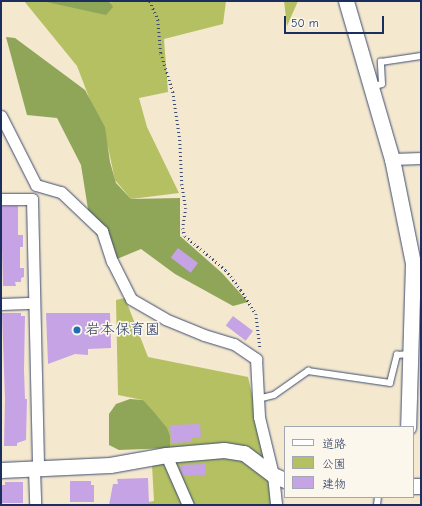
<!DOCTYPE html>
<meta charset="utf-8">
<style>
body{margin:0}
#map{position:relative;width:422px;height:506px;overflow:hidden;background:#f4e8cf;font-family:"Comic Neue","Klee One",sans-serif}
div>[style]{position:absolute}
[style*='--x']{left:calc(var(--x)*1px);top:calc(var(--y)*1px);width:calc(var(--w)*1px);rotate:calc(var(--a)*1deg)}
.green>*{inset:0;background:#b4c062}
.forest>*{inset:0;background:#8fa658}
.building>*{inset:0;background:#c6a3e4;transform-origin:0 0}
.path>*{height:2.5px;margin-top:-1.25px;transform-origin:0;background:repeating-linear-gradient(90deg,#3c4b6f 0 1px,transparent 0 4px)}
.roads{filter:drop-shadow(0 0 1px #3c4b6f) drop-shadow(0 0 1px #3c4b6f)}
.lane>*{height:5.5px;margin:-2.75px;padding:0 2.75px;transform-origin:2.75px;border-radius:2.75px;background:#fff}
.street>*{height:11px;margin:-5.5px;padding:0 5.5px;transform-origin:5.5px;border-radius:5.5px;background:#fff}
.secondary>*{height:15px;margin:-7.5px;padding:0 7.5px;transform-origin:7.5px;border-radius:7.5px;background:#fff}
.dots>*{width:11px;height:11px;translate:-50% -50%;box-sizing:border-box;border:2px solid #fbf7ec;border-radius:50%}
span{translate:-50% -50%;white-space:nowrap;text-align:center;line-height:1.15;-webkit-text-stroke:3.5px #fbf7ec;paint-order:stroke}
.poi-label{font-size:15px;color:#1b2f5e}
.left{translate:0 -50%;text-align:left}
.frame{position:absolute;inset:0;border:2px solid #1b2f5e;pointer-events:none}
.legend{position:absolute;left:284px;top:426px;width:130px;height:72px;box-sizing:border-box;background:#fbf7ec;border:1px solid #a1a7b3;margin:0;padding:5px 7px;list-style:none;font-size:12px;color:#1b2f5e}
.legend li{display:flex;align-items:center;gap:8px;height:20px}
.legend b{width:20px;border:1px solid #a1a7b3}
.scale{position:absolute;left:284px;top:16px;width:100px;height:18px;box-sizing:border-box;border:2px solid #1b2f5e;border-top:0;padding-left:5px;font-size:12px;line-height:14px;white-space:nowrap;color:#1b2f5e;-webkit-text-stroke:3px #fbf7ec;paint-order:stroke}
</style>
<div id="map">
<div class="green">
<div style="clip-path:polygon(24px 1px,111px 3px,109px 1px,226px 1px,223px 24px,164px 39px,168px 92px,139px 98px,147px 127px,179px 193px,131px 199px,115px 180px,108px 147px,77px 66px)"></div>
<div style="clip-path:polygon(284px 1px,298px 1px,287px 26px)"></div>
<div style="clip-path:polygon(125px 298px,148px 357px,248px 377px,261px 433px,272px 505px,132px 505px,154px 501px,152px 465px,167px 458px,143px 400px,118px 395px,116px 300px)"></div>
</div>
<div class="forest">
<div style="clip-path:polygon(42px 1px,109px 1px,113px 7px,106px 15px)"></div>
<div style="clip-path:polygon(6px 37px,15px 38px,85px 90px,105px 127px,110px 162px,116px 183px,131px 199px,180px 198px,180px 236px,222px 273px,248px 302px,233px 306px,175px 274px,141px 249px,117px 259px,91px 228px,81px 165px,57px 118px,27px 115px)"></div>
<div style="clip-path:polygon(130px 399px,143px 400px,153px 411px,167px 428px,170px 436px,170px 448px,119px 450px,109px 445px,109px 414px,116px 404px)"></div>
</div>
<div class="building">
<div style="clip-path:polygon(1px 206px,18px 206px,18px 235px,23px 235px,23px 247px,20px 247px,20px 268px,24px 268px,24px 277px,21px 278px,21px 282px,15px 282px,16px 286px,3px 286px)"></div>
<div style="left:178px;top:248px;width:25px;height:12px;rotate:37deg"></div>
<div style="clip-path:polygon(2px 313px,21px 313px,21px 316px,25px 316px,24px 370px,25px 399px,27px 399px,26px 440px,17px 443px,17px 446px,4px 446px,5px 399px)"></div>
<div style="clip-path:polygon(46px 313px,110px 313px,111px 348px,88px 349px,88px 355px,75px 354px,48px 364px)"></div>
<div style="left:233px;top:316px;width:25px;height:12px;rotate:37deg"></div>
<div style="clip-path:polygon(200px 424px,201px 437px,191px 438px,191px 442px,171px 443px,170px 425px)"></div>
<div style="clip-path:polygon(205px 464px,205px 475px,183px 476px,181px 471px,180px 465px)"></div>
<div style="clip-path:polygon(148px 478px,149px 504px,109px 505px,113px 484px,118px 484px,117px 479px)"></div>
<div style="clip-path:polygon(70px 481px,91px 481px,91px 485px,94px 485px,94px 502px,70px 502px)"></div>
<div style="clip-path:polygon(5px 482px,23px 482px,23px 503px,1px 503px,1px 485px,5px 485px)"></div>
</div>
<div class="path">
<div style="--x:150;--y:1;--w:21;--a:67"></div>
<div style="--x:158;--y:20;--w:33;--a:85"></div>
<div style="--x:161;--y:53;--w:41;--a:72.9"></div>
<div style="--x:173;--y:92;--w:49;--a:81.7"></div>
<div style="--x:180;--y:140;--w:44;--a:87.4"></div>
<div style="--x:182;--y:184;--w:24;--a:81"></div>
<div style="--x:186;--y:208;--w:20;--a:99"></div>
<div style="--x:183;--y:228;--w:8;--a:76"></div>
<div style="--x:185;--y:236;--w:53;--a:39.7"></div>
<div style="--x:226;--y:270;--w:25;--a:53"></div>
<div style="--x:241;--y:290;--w:28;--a:58"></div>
<div style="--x:256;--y:314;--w:33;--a:83"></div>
</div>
<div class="roads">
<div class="lane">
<div style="--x:371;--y:87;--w:11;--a:-15"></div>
<div style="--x:382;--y:84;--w:22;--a:-93"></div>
<div style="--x:381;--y:62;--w:40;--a:-8.5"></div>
<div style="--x:258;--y:399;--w:16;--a:-14"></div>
<div style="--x:274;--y:395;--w:42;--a:-35.2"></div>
<div style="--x:308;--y:371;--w:83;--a:8.3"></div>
<div style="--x:390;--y:383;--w:29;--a:-76"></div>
<div style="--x:397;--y:355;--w:12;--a:-5"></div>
<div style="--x:377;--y:505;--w:8;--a:-83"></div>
</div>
<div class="street">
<div style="--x:1;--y:116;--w:77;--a:63.1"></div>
<div style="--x:36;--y:185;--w:26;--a:16"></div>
<div style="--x:61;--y:192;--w:57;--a:43.6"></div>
<div style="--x:102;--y:231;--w:32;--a:72"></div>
<div style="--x:112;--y:261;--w:42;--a:63.4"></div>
<div style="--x:131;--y:299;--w:39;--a:30"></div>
<div style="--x:165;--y:319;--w:42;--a:22.3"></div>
<div style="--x:204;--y:335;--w:31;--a:17"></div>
<div style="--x:234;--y:344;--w:27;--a:34"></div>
<div style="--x:256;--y:359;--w:58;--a:87"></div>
<div style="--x:259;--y:417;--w:60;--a:76.4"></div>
<div style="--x:273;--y:475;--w:30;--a:84"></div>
<div style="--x:392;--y:159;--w:29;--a:-2"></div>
<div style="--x:1;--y:199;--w:31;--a:0"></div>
<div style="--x:32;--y:199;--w:269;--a:88.7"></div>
<div style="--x:1;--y:304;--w:33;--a:-2"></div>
<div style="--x:166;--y:455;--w:55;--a:66.3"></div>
<div style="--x:34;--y:469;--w:36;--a:88"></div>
</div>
<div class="secondary">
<div style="--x:346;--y:1;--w:165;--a:73.8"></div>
<div style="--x:392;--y:159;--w:106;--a:78.6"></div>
<div style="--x:413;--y:263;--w:164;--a:91.7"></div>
<div style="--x:1;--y:470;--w:109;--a:-2.6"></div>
<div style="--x:110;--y:465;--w:57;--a:-10.1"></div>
<div style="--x:166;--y:455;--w:58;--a:-4.9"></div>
<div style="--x:224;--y:450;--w:20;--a:9"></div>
<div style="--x:244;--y:453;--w:36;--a:37"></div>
<div style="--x:273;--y:475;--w:13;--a:23"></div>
<div style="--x:413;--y:486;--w:8;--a:0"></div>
</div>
</div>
<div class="dots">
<div style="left:77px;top:330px;background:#1f6fb2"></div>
</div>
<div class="poi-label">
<span class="left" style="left:85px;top:330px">岩本保育園</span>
</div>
<div class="frame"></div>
<ul class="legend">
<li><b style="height:5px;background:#fff"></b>道路</li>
<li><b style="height:11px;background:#b4c062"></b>公園</li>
<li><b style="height:11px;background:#c6a3e4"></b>建物</li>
</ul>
<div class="scale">50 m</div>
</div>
